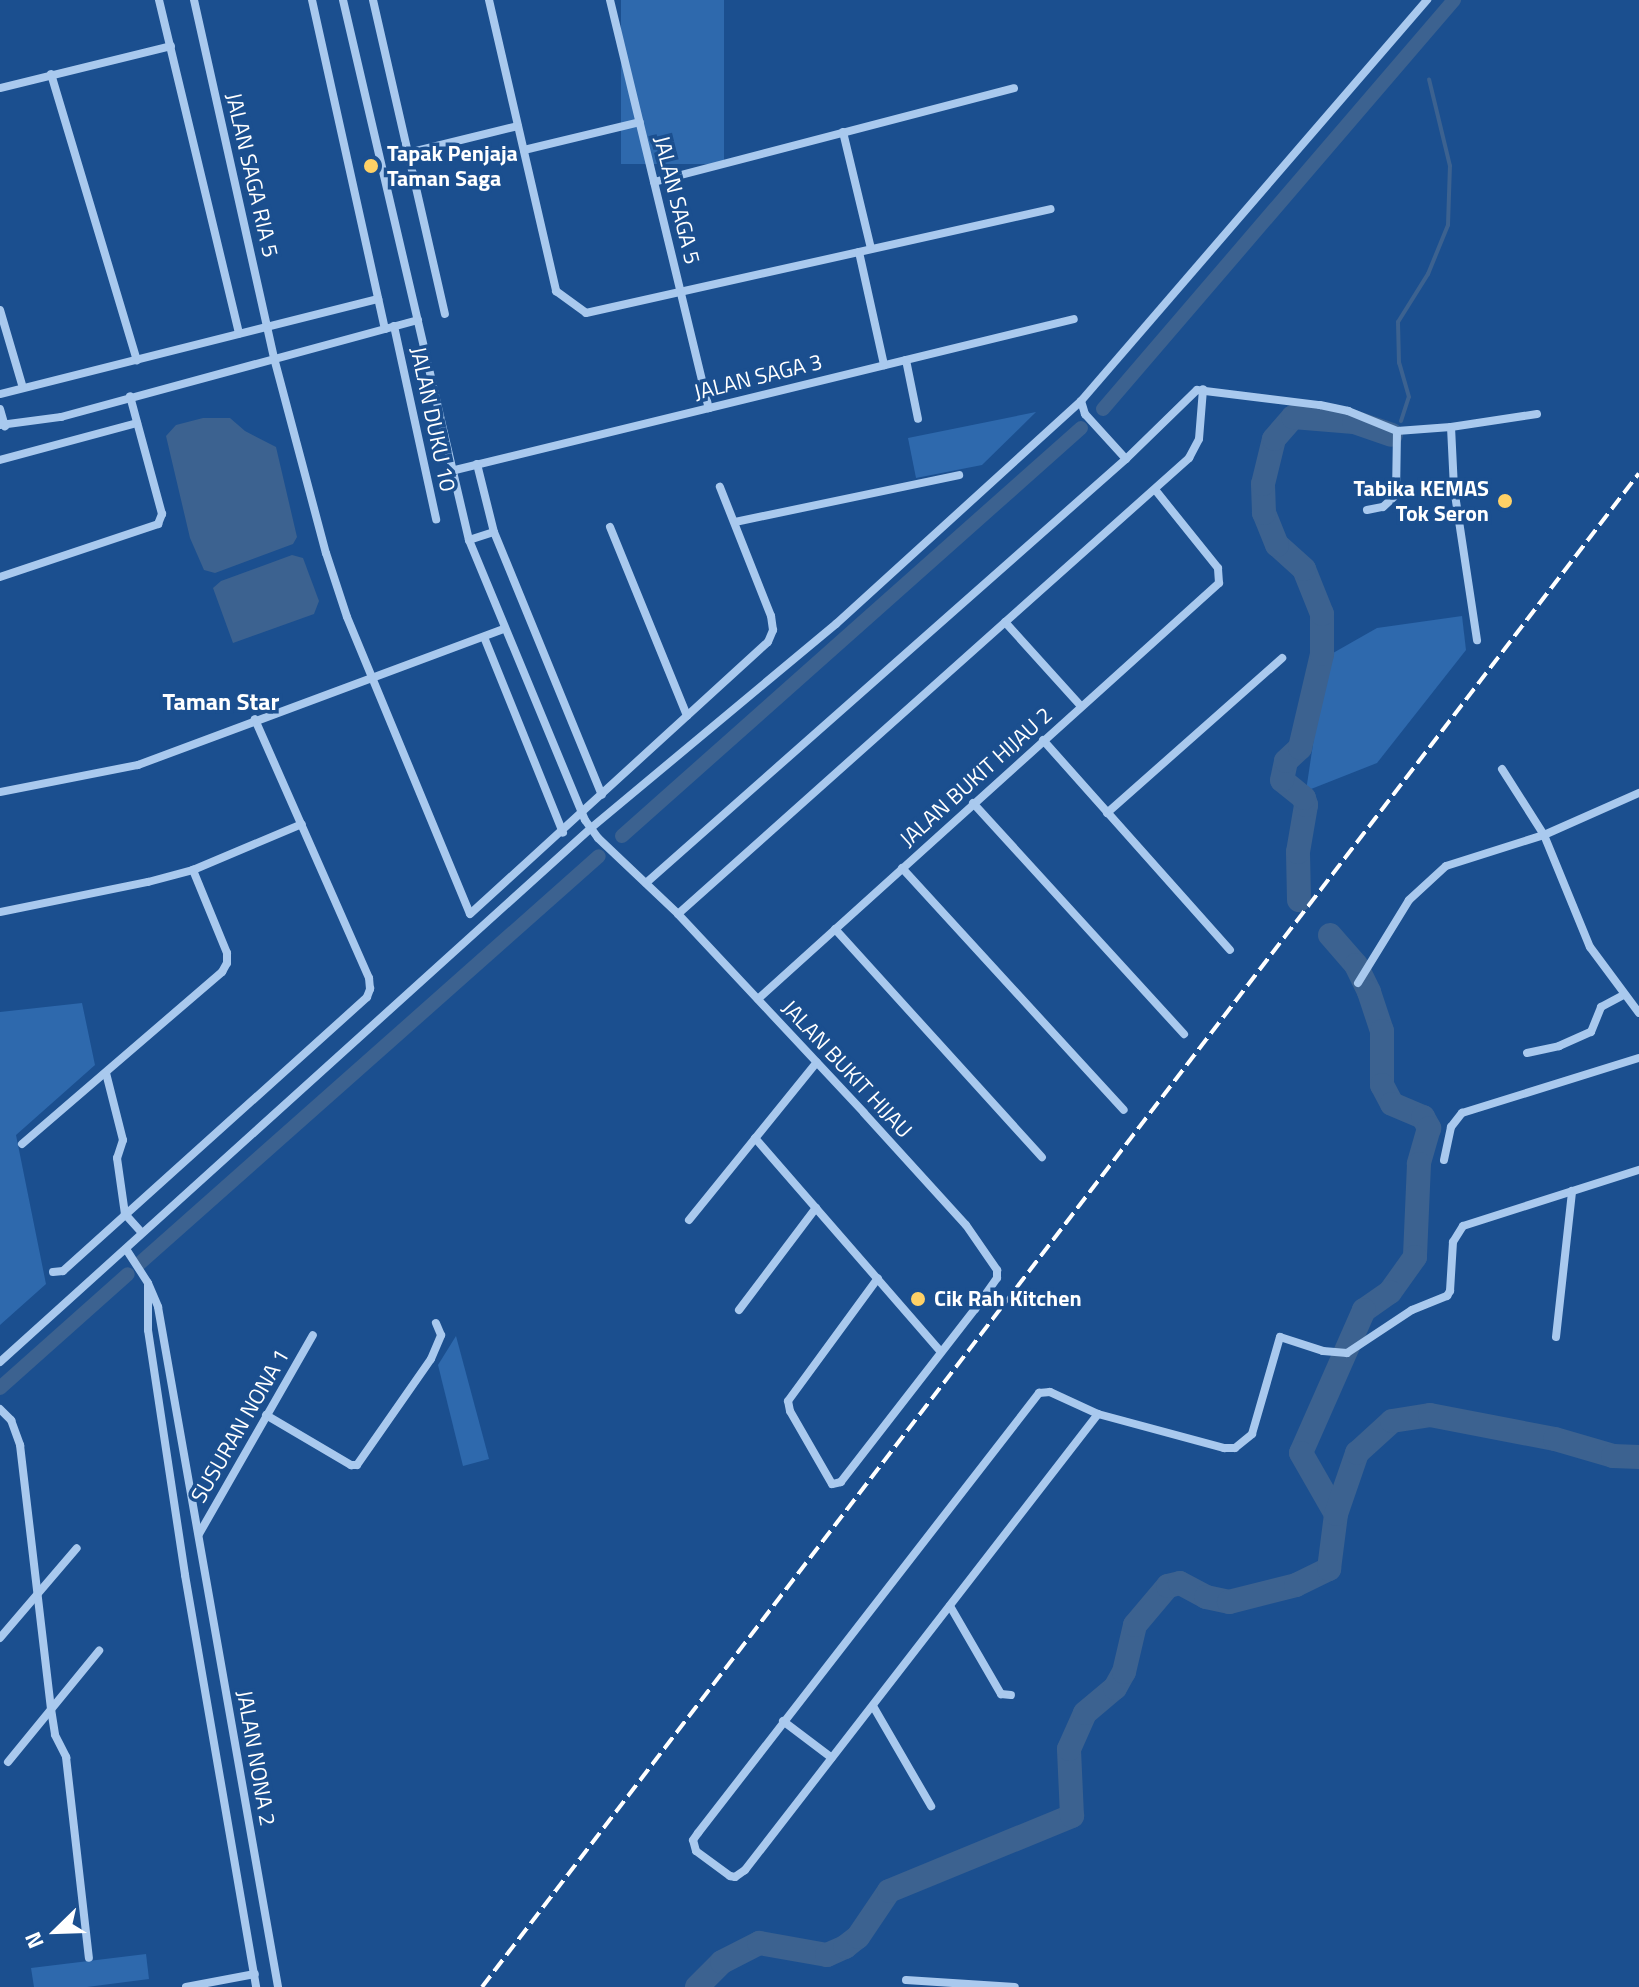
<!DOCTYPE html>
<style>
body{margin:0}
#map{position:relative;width:1639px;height:1987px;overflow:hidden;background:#1b4f8f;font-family:"Titillium Web",sans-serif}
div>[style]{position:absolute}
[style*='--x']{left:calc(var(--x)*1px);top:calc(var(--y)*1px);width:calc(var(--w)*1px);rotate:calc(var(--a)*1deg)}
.green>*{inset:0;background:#2e69ad;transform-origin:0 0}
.water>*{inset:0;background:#3c6290}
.stream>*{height:4px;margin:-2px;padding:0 2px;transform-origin:2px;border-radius:2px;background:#3c6290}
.canal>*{height:14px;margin:-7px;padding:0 7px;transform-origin:7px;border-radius:7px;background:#3c6290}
.river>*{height:24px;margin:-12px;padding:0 12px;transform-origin:12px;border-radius:12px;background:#3c6290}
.street>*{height:8px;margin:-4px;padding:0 4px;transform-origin:4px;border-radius:4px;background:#a9c9ee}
.rail>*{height:4px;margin-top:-2px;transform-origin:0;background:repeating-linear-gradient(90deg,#fff 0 14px,transparent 0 20px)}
.dots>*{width:22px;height:22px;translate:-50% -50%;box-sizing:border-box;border:4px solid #1b4f8f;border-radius:50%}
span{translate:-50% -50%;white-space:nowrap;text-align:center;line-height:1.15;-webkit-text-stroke:7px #1b4f8f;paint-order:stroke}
.poi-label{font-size:22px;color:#fff;font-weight:700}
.left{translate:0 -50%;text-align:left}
.right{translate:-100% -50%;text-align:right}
.street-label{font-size:22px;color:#fff}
.neighbourhood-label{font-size:24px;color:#fff;font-weight:700}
.north{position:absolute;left:16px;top:1891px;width:80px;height:80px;-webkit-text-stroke:6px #1b4f8f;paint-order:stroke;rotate:247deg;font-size:22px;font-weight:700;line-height:32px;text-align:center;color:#fff}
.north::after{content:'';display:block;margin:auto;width:28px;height:36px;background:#fff;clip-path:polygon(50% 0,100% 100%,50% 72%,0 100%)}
</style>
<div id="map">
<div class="green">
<div style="left:621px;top:0;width:103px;height:164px"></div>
<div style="clip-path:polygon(1036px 412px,982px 465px,916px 478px,908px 438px)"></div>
<div style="clip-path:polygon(1462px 616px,1466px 650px,1377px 763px,1306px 791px,1326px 657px,1377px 628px)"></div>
<div style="clip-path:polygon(82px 1003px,95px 1065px,16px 1135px,46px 1284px,0 1325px,0 1012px)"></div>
<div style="clip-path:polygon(456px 1336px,489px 1459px,463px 1466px,438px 1365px)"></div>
<div style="clip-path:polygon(146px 1954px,149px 1979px,87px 1987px,34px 1987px,31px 1968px)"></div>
</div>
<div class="water">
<div style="clip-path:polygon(203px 418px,230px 418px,245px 431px,276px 447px,297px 537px,293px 544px,215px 573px,204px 570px,190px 538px,166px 436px,176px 425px)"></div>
<div style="clip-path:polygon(292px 555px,303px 558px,319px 601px,314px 614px,233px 643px,213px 588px,221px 581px)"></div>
</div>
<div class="stream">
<div style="--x:1401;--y:421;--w:25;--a:-72"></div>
<div style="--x:1409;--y:397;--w:35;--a:-106"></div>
<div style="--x:1399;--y:363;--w:41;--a:-91.4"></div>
<div style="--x:1398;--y:322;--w:57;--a:-58"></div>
<div style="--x:1428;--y:274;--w:53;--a:-67.8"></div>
<div style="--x:1448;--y:225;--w:59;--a:-88.1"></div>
<div style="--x:1450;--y:166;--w:89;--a:-103.6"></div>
</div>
<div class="canal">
<div style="--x:1103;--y:409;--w:539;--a:-49.36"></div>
<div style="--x:622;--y:836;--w:614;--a:-41.63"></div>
<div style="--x:140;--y:1263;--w:613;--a:-41.56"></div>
<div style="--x:0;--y:1388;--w:171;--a:-41.7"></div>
</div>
<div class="river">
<div style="--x:1299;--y:900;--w:48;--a:-91.2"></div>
<div style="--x:1298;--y:852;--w:48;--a:-80.3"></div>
<div style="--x:1306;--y:805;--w:7;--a:-106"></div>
<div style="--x:1304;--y:798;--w:28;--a:-141"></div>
<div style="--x:1282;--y:780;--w:19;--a:-78"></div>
<div style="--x:1286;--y:761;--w:19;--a:-43"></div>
<div style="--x:1300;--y:748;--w:97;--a:-76.8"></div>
<div style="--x:1322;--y:654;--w:40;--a:-90"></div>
<div style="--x:1322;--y:614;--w:48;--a:-111.8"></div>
<div style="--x:1304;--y:569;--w:36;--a:-138"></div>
<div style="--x:1277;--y:545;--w:35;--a:-112"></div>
<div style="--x:1264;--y:513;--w:29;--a:-92"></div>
<div style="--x:1263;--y:484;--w:46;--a:-76.3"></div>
<div style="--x:1274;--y:439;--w:29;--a:-49"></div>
<div style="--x:1293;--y:417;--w:61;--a:4.7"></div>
<div style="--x:1354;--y:422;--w:39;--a:19"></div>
<div style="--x:1330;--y:935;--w:40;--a:49"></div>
<div style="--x:1356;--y:965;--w:30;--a:64"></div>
<div style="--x:1369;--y:992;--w:41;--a:71.6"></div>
<div style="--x:1382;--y:1031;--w:54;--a:90"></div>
<div style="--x:1382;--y:1085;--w:21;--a:62"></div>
<div style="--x:1392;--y:1104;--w:34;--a:23"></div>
<div style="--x:1423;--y:1117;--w:13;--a:61"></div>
<div style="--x:1429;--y:1128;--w:37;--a:106"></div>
<div style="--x:1419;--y:1164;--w:93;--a:92.5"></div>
<div style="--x:1415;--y:1257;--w:43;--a:125.5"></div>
<div style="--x:1390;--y:1292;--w:32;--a:145"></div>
<div style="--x:1364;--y:1310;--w:156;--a:113.8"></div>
<div style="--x:1301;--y:1453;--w:70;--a:60.2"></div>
<div style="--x:697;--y:1987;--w:35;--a:-45"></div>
<div style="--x:722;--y:1962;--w:42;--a:-27.2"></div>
<div style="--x:759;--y:1943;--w:69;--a:10"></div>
<div style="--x:827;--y:1955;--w:20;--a:-24"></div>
<div style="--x:845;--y:1947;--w:16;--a:-38"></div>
<div style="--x:858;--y:1937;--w:55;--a:-56"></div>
<div style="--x:889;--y:1891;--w:198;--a:-22.3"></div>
<div style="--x:1072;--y:1816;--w:67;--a:-92.6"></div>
<div style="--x:1069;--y:1749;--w:39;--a:-66"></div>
<div style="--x:1085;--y:1713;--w:39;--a:-40"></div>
<div style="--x:1115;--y:1688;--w:18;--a:-61"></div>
<div style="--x:1124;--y:1672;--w:48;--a:-76.8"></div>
<div style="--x:1135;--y:1625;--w:51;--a:-49.8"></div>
<div style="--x:1168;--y:1586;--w:12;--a:-14"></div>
<div style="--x:1180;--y:1583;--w:30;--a:28"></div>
<div style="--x:1206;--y:1597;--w:24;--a:12"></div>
<div style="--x:1229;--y:1602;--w:69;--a:-14.2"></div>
<div style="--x:1296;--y:1585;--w:37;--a:-26"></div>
<div style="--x:1329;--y:1569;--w:55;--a:-82.7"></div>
<div style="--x:1336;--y:1514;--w:65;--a:-71"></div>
<div style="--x:1357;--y:1453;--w:47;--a:-42.4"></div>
<div style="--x:1392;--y:1421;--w:38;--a:-9"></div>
<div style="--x:1430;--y:1415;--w:127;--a:10.9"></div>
<div style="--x:1555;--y:1439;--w:60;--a:16.3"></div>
<div style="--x:1613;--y:1456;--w:26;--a:2"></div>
</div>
<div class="street">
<div style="--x:159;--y:0;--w:343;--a:76.5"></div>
<div style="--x:194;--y:0;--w:367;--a:77.4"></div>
<div style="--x:274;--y:358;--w:202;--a:75.1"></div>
<div style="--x:326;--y:553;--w:67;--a:71.8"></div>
<div style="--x:347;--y:617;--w:321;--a:67.5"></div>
<div style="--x:470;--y:914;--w:403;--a:-42.4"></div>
<div style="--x:768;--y:642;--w:13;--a:-67"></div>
<div style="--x:773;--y:630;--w:14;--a:-98"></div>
<div style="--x:771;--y:616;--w:139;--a:-111.6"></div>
<div style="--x:312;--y:0;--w:337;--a:77.5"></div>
<div style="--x:343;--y:0;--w:555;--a:76.87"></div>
<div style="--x:469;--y:540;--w:303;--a:67.5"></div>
<div style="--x:585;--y:820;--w:22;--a:54"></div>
<div style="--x:598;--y:838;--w:110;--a:43.5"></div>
<div style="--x:678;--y:914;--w:272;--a:46.9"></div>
<div style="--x:864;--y:1113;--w:151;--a:47.7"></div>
<div style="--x:966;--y:1225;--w:55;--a:55.4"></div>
<div style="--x:997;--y:1270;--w:8;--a:90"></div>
<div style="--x:997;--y:1278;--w:38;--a:125"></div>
<div style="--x:975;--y:1309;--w:219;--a:127.8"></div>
<div style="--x:841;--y:1482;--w:9;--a:167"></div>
<div style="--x:832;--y:1484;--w:84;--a:-119.9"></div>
<div style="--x:790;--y:1411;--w:10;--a:-101"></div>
<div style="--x:788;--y:1401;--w:152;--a:-53.8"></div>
<div style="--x:373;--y:0;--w:322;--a:77.1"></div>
<div style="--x:489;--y:0;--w:299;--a:77"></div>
<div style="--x:556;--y:291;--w:37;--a:36"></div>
<div style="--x:586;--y:313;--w:476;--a:-12.6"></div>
<div style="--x:610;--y:0;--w:420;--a:76.4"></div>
<div style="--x:51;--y:74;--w:299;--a:73.3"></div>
<div style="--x:0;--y:88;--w:176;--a:-13.8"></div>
<div style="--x:843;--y:132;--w:120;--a:76.5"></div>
<div style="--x:524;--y:150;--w:119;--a:-13.6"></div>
<div style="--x:408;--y:153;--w:113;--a:-13.8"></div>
<div style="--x:654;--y:182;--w:372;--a:-14.6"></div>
<div style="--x:859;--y:252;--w:116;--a:77.5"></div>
<div style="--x:0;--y:310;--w:81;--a:73.6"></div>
<div style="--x:394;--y:326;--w:198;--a:77.7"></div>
<div style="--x:906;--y:360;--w:60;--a:78.5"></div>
<div style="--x:0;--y:394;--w:390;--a:-14.1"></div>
<div style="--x:1081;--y:401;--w:14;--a:73"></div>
<div style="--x:1085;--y:414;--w:61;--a:47.7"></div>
<div style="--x:0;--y:409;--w:18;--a:74"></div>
<div style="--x:0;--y:425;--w:62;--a:-7.5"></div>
<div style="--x:61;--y:417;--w:370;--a:-15.2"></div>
<div style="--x:1451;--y:427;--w:87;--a:-8.6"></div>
<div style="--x:0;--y:460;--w:142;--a:-15.1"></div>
<div style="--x:477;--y:464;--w:70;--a:76"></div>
<div style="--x:494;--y:532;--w:284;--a:67.7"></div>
<div style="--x:451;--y:471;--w:641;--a:-13.71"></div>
<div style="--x:1367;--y:510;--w:16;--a:-11"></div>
<div style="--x:1383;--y:507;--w:18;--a:-43"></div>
<div style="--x:1396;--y:495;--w:64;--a:-89.1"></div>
<div style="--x:735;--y:522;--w:229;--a:-11.8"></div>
<div style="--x:610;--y:527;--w:204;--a:67.8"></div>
<div style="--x:469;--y:540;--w:26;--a:-18"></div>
<div style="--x:0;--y:577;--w:167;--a:-18.5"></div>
<div style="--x:158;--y:524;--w:11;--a:-68"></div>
<div style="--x:162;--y:514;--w:122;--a:-105.2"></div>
<div style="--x:1005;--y:622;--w:113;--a:47.9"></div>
<div style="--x:484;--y:637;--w:211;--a:68"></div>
<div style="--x:1043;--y:740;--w:281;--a:48.3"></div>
<div style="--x:1502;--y:769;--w:78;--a:57.5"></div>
<div style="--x:1544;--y:835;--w:121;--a:67.7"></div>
<div style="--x:1590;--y:947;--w:82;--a:53.4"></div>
<div style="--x:0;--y:792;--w:141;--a:-11.1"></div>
<div style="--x:138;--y:765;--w:390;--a:-20.4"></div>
<div style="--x:973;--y:803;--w:313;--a:47.6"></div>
<div style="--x:1107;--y:813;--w:234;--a:-41.5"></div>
<div style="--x:902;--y:868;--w:328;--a:47.5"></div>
<div style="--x:646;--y:883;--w:640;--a:-41.46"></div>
<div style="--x:1126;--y:459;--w:99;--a:-44.2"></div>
<div style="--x:1197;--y:390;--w:124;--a:7"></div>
<div style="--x:1320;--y:405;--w:29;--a:12"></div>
<div style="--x:1348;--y:411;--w:53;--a:22.2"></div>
<div style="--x:1397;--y:431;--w:54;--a:-4.2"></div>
<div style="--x:1451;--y:427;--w:61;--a:87.2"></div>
<div style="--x:1454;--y:488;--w:154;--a:81.4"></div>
<div style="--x:0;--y:912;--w:151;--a:-11.5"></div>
<div style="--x:148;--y:882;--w:47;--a:-14.9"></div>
<div style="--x:193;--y:870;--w:118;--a:-22.9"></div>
<div style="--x:678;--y:914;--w:685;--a:-41.74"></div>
<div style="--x:1189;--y:458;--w:21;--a:-62"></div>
<div style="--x:1199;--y:439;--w:50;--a:-85.4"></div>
<div style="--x:835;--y:929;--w:308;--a:47.8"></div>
<div style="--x:1358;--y:983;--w:97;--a:-58.4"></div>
<div style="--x:1409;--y:900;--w:50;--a:-42.6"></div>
<div style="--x:1446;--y:866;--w:103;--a:-17.6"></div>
<div style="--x:1544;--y:835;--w:104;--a:-23.9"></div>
<div style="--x:758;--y:999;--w:621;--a:-42.06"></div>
<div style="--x:1219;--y:583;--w:15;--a:-94"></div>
<div style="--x:1218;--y:568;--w:99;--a:-128.8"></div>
<div style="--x:1527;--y:1053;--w:33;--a:-12"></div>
<div style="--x:1559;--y:1046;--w:35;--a:-24"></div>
<div style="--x:1591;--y:1032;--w:27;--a:-68"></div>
<div style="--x:1601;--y:1007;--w:26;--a:-28"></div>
<div style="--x:106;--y:1073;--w:69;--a:75.8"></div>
<div style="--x:123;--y:1140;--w:19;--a:108"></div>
<div style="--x:117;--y:1158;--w:57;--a:81.9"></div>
<div style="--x:125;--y:1214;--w:25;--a:48"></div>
<div style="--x:755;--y:1138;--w:281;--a:49"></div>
<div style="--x:22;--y:1144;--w:264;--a:-40.7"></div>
<div style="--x:222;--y:972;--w:10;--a:-61"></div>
<div style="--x:227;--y:963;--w:10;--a:-90"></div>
<div style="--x:227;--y:953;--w:90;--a:-112.3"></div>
<div style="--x:1444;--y:1160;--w:34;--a:-78"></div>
<div style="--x:1451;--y:1127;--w:18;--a:-52"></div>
<div style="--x:1462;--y:1113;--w:185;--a:-17.3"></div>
<div style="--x:689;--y:1220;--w:203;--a:-51"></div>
<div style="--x:126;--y:1249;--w:40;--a:57.1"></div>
<div style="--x:148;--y:1283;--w:26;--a:67"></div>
<div style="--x:158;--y:1307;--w:691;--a:79.99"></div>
<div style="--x:53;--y:1272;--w:10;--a:-6"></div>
<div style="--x:63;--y:1271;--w:409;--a:-42"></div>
<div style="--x:367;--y:997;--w:9;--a:-69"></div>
<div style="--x:370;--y:989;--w:11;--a:-95"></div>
<div style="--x:369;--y:978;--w:283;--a:-113.8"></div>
<div style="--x:148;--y:1284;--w:46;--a:90"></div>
<div style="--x:148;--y:1330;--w:248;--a:81.4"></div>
<div style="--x:185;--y:1575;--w:418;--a:80.2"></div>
<div style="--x:739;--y:1310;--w:128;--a:-53"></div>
<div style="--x:1556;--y:1337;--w:147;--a:-83.7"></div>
<div style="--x:0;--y:1362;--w:797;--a:-42.1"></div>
<div style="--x:591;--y:828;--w:319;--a:-39.8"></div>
<div style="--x:836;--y:624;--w:331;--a:-42.3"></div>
<div style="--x:1081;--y:401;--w:530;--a:-49.21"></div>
<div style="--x:0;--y:1409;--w:16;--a:45"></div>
<div style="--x:11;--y:1420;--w:27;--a:70"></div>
<div style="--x:20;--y:1445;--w:266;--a:83.3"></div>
<div style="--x:51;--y:1709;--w:26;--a:81"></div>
<div style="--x:55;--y:1735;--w:25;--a:63"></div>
<div style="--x:66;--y:1757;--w:202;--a:83.5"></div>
<div style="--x:1098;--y:1414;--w:577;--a:127.74"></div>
<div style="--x:745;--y:1870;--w:12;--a:145"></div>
<div style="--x:735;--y:1877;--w:5;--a:-169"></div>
<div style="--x:730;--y:1876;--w:42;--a:-143.7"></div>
<div style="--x:696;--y:1851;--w:11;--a:-105"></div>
<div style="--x:693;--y:1840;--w:9;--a:-54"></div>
<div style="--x:698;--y:1833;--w:557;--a:-52.22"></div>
<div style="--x:1039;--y:1393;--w:11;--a:-5"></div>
<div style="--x:1050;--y:1392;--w:53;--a:24.6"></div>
<div style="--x:1098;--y:1414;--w:131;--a:15.1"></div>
<div style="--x:1224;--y:1448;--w:11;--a:0"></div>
<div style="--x:1235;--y:1448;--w:22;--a:-39"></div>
<div style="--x:1252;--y:1434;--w:101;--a:-73.9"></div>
<div style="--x:1280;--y:1337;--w:45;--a:18"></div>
<div style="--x:1323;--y:1351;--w:24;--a:5"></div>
<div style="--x:1347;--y:1353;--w:78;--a:-33.5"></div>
<div style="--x:1412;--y:1310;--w:38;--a:-22"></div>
<div style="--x:1447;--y:1296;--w:6;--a:-59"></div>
<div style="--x:1450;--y:1291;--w:49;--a:-86.5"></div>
<div style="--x:1453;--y:1242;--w:19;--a:-58"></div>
<div style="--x:1463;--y:1226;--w:185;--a:-17.7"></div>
<div style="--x:266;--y:1415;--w:99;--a:30.5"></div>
<div style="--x:351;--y:1465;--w:6;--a:0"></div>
<div style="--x:357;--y:1465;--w:129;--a:-55.1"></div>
<div style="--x:431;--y:1359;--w:26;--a:-67"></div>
<div style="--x:441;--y:1335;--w:13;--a:-113"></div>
<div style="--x:199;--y:1534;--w:229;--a:-60.2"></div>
<div style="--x:950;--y:1606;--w:102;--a:59.9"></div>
<div style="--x:1001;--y:1694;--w:10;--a:6"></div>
<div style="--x:0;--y:1638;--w:118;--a:-49.5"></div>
<div style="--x:873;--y:1706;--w:116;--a:59.9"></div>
<div style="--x:783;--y:1721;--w:61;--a:37.1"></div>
<div style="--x:8;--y:1762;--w:144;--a:-50.7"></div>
<div style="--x:906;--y:1980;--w:109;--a:3.7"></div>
<div style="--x:186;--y:1987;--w:70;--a:-10.7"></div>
</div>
<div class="rail">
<div style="--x:482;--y:1987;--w:1905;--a:-52.61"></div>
</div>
<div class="dots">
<div style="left:371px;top:166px;background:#ffd166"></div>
<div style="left:1505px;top:501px;background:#ffd166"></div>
<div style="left:918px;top:1299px;background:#ffd166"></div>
</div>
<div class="poi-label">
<span class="left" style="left:387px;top:166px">Tapak Penjaja<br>Taman Saga</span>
<span class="right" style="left:1489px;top:501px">Tabika KEMAS<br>Tok Seron</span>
<span class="left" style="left:934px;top:1299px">Cik Rah Kitchen</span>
</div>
<div class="street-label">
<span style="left:252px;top:175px;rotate:77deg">JALAN SAGA RIA 5</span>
<span style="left:677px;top:200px;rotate:76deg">JALAN SAGA 5</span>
<span style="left:758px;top:377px;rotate:-14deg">JALAN SAGA 3</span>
<span style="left:433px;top:419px;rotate:78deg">JALAN DUKU 10</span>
<span style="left:976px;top:777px;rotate:-42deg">JALAN BUKIT HIJAU 2</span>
<span style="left:847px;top:1069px;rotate:47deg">JALAN BUKIT HIJAU</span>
<span style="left:240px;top:1426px;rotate:-60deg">SUSURAN NONA 1</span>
<span style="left:256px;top:1758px;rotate:80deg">JALAN NONA 2</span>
</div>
<div class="neighbourhood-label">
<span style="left:221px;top:702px">Taman Star</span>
</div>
<div class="north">N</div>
</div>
